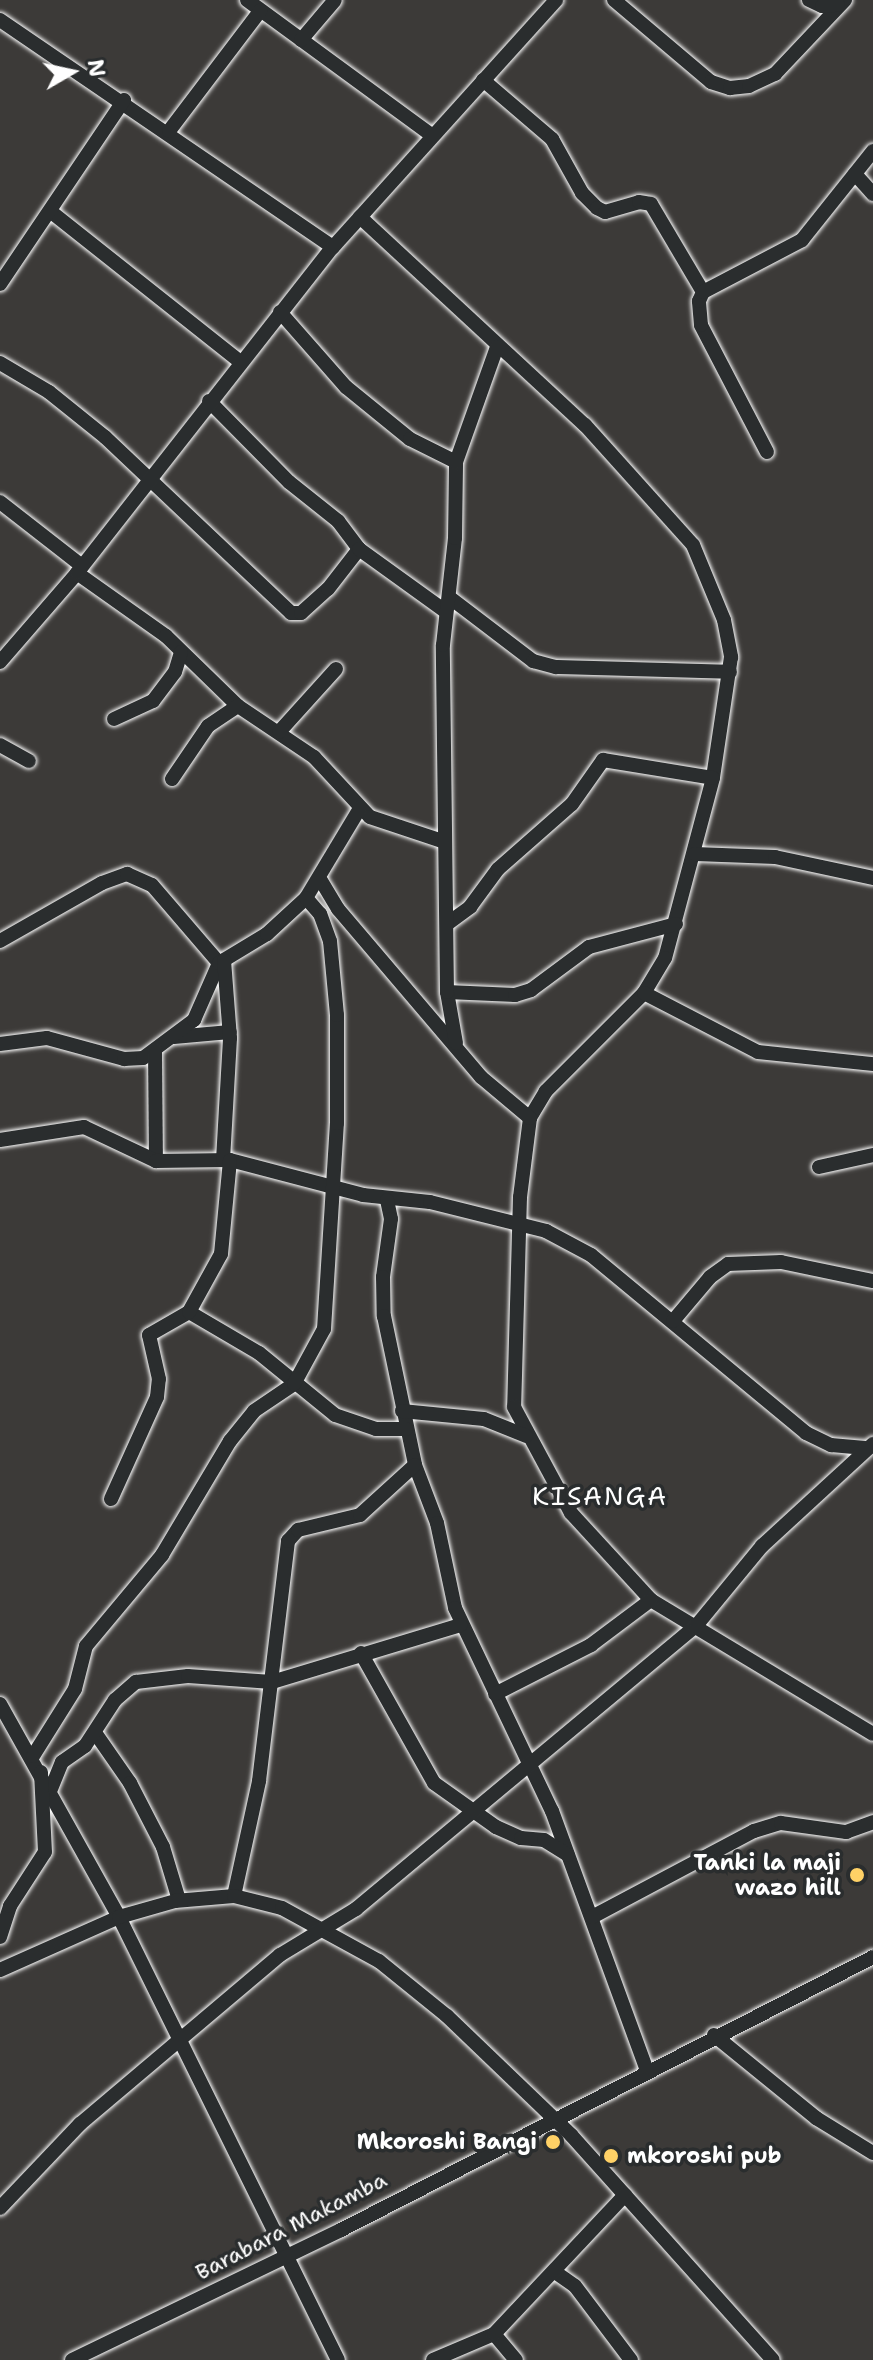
<!DOCTYPE html>
<style>
body{margin:0}
#map{position:relative;width:873px;height:2360px;overflow:hidden;background:#3c3a38;font-family:"Shantell Sans",sans-serif}
div>[style]{position:absolute}
[style*='--x']{left:calc(var(--x)*1px);top:calc(var(--y)*1px);width:calc(var(--w)*1px);rotate:calc(var(--a)*1deg)}
.roads{filter:drop-shadow(0 0 2px #fff) drop-shadow(0 0 2px #fff)}
.minor>*{height:14px;margin:-7px;padding:0 7px;transform-origin:7px;border-radius:7px;background:#2a2d2e}
.dots>*{width:22px;height:22px;translate:-50% -50%;box-sizing:border-box;border:4px solid #2a2d2e;border-radius:50%}
span{translate:-50% -50%;white-space:nowrap;text-align:center;line-height:1.15;-webkit-text-stroke:7px #2a2d2e;paint-order:stroke}
.poi-label{font-size:22px;color:#fff;font-weight:700}
.right{translate:-100% -50%;text-align:right}
.left{translate:0 -50%;text-align:left}
.street-label{font-size:22px;color:#fff}
.quarter-label{font-size:26px;color:#fff;letter-spacing:2px}
.north{position:absolute;left:32px;top:32px;width:80px;height:80px;-webkit-text-stroke:6px #2a2d2e;paint-order:stroke;rotate:81deg;font-size:22px;font-weight:700;line-height:32px;text-align:center;color:#fff}
.north::after{content:'';display:block;margin:auto;width:28px;height:36px;background:#fff;clip-path:polygon(50% 0,100% 100%,50% 72%,0 100%)}
</style>
<div id="map">
<div class="roads">
<div class="minor">
<div style="--x:247;--y:0;--w:227;--a:36.2"></div>
<div style="--x:614;--y:0;--w:127;--a:40.2"></div>
<div style="--x:711;--y:82;--w:20;--a:18"></div>
<div style="--x:730;--y:88;--w:19;--a:-6"></div>
<div style="--x:749;--y:86;--w:29;--a:-25"></div>
<div style="--x:775;--y:74;--w:102;--a:-46.6"></div>
<div style="--x:809;--y:0;--w:14;--a:25"></div>
<div style="--x:822;--y:6;--w:16;--a:-4"></div>
<div style="--x:0;--y:20;--w:403;--a:34.3"></div>
<div style="--x:301;--y:40;--w:52;--a:-49.6"></div>
<div style="--x:483;--y:80;--w:91;--a:40.5"></div>
<div style="--x:552;--y:139;--w:62;--a:60.9"></div>
<div style="--x:582;--y:193;--w:21;--a:45"></div>
<div style="--x:597;--y:208;--w:9;--a:27"></div>
<div style="--x:605;--y:212;--w:35;--a:-16"></div>
<div style="--x:639;--y:202;--w:12;--a:9"></div>
<div style="--x:651;--y:204;--w:102;--a:59.4"></div>
<div style="--x:169;--y:131;--w:151;--a:-52.8"></div>
<div style="--x:855;--y:174;--w:27;--a:48"></div>
<div style="--x:50;--y:211;--w:241;--a:38.4"></div>
<div style="--x:360;--y:217;--w:306;--a:42.8"></div>
<div style="--x:585;--y:425;--w:161;--a:48"></div>
<div style="--x:693;--y:545;--w:81;--a:67.5"></div>
<div style="--x:724;--y:620;--w:38;--a:79"></div>
<div style="--x:731;--y:657;--w:122;--a:98.5"></div>
<div style="--x:713;--y:778;--w:186;--a:104.9"></div>
<div style="--x:665;--y:958;--w:41;--a:121"></div>
<div style="--x:644;--y:993;--w:139;--a:135"></div>
<div style="--x:546;--y:1091;--w:31;--a:121"></div>
<div style="--x:530;--y:1118;--w:80;--a:97.2"></div>
<div style="--x:520;--y:1197;--w:210;--a:91.6"></div>
<div style="--x:514;--y:1407;--w:120;--a:61.7"></div>
<div style="--x:571;--y:1513;--w:118;--a:47.4"></div>
<div style="--x:651;--y:1600;--w:259;--a:31.1"></div>
<div style="--x:0;--y:284;--w:222;--a:-56"></div>
<div style="--x:280;--y:312;--w:100;--a:48.7"></div>
<div style="--x:346;--y:387;--w:82;--a:39.1"></div>
<div style="--x:410;--y:439;--w:51;--a:26.6"></div>
<div style="--x:0;--y:363;--w:57;--a:30.6"></div>
<div style="--x:49;--y:392;--w:72;--a:38.8"></div>
<div style="--x:105;--y:437;--w:256;--a:43.4"></div>
<div style="--x:291;--y:613;--w:10;--a:0"></div>
<div style="--x:301;--y:613;--w:36;--a:-42"></div>
<div style="--x:328;--y:589;--w:51;--a:-52.2"></div>
<div style="--x:209;--y:401;--w:114;--a:45.4"></div>
<div style="--x:289;--y:482;--w:63;--a:38.5"></div>
<div style="--x:338;--y:521;--w:35;--a:53"></div>
<div style="--x:359;--y:549;--w:106;--a:35.8"></div>
<div style="--x:767;--y:452;--w:143;--a:-117.5"></div>
<div style="--x:701;--y:325;--w:24;--a:-95"></div>
<div style="--x:699;--y:301;--w:10;--a:-66"></div>
<div style="--x:703;--y:292;--w:112;--a:-27.7"></div>
<div style="--x:802;--y:240;--w:114;--a:-51.4"></div>
<div style="--x:0;--y:502;--w:104;--a:38"></div>
<div style="--x:77;--y:573;--w:109;--a:35.3"></div>
<div style="--x:166;--y:636;--w:100;--a:44.2"></div>
<div style="--x:238;--y:706;--w:92;--a:33.9"></div>
<div style="--x:314;--y:757;--w:82;--a:47"></div>
<div style="--x:370;--y:817;--w:76;--a:18.4"></div>
<div style="--x:449;--y:597;--w:106;--a:37.3"></div>
<div style="--x:533;--y:661;--w:24;--a:15"></div>
<div style="--x:556;--y:667;--w:174;--a:1.6"></div>
<div style="--x:0;--y:662;--w:118;--a:-49.1"></div>
<div style="--x:77;--y:573;--w:415;--a:-51.9"></div>
<div style="--x:333;--y:247;--w:333;--a:-47.9"></div>
<div style="--x:114;--y:719;--w:43;--a:-24.8"></div>
<div style="--x:153;--y:701;--w:36;--a:-53"></div>
<div style="--x:175;--y:672;--w:21;--a:-73"></div>
<div style="--x:279;--y:732;--w:85;--a:-47.9"></div>
<div style="--x:0;--y:745;--w:33;--a:29"></div>
<div style="--x:172;--y:779;--w:64;--a:-55.8"></div>
<div style="--x:208;--y:726;--w:36;--a:-34"></div>
<div style="--x:695;--y:854;--w:80;--a:2.1"></div>
<div style="--x:775;--y:857;--w:100;--a:12.1"></div>
<div style="--x:320;--y:879;--w:35;--a:59"></div>
<div style="--x:338;--y:909;--w:221;--a:49.6"></div>
<div style="--x:481;--y:1077;--w:64;--a:39.9"></div>
<div style="--x:447;--y:924;--w:29;--a:-36"></div>
<div style="--x:470;--y:907;--w:47;--a:-53.6"></div>
<div style="--x:498;--y:869;--w:98;--a:-41.3"></div>
<div style="--x:572;--y:804;--w:54;--a:-54.8"></div>
<div style="--x:603;--y:760;--w:111;--a:9.3"></div>
<div style="--x:0;--y:941;--w:117;--a:-29.6"></div>
<div style="--x:102;--y:883;--w:27;--a:-20"></div>
<div style="--x:127;--y:874;--w:27;--a:24"></div>
<div style="--x:152;--y:885;--w:103;--a:49.3"></div>
<div style="--x:447;--y:992;--w:68;--a:2.5"></div>
<div style="--x:515;--y:995;--w:17;--a:-17"></div>
<div style="--x:531;--y:990;--w:72;--a:-36.6"></div>
<div style="--x:589;--y:947;--w:90;--a:-14.8"></div>
<div style="--x:644;--y:993;--w:128;--a:27.4"></div>
<div style="--x:758;--y:1052;--w:116;--a:6"></div>
<div style="--x:174;--y:1037;--w:56;--a:-5.1"></div>
<div style="--x:456;--y:1043;--w:52;--a:-100"></div>
<div style="--x:447;--y:992;--w:347;--a:-90.7"></div>
<div style="--x:443;--y:645;--w:108;--a:-83.6"></div>
<div style="--x:455;--y:538;--w:76;--a:-89.2"></div>
<div style="--x:456;--y:462;--w:122;--a:-70.4"></div>
<div style="--x:0;--y:1044;--w:47;--a:-7.3"></div>
<div style="--x:47;--y:1038;--w:80;--a:15.3"></div>
<div style="--x:124;--y:1059;--w:19;--a:-3"></div>
<div style="--x:143;--y:1058;--w:64;--a:-36.7"></div>
<div style="--x:194;--y:1020;--w:62;--a:-66.3"></div>
<div style="--x:219;--y:963;--w:56;--a:-31.1"></div>
<div style="--x:267;--y:934;--w:53;--a:-42.7"></div>
<div style="--x:306;--y:898;--w:105;--a:-59"></div>
<div style="--x:155;--y:1050;--w:111;--a:89.5"></div>
<div style="--x:0;--y:1140;--w:85;--a:-8.8"></div>
<div style="--x:84;--y:1127;--w:80;--a:25.3"></div>
<div style="--x:156;--y:1161;--w:74;--a:-0.8"></div>
<div style="--x:230;--y:1160;--w:138;--a:14.7"></div>
<div style="--x:363;--y:1195;--w:67;--a:6"></div>
<div style="--x:430;--y:1202;--w:120;--a:14"></div>
<div style="--x:546;--y:1231;--w:51;--a:28.1"></div>
<div style="--x:591;--y:1255;--w:279;--a:39.6"></div>
<div style="--x:806;--y:1433;--w:28;--a:26"></div>
<div style="--x:831;--y:1445;--w:37;--a:5"></div>
<div style="--x:223;--y:1160;--w:122;--a:-86.7"></div>
<div style="--x:230;--y:1038;--w:78;--a:-94.4"></div>
<div style="--x:819;--y:1167;--w:55;--a:-12.5"></div>
<div style="--x:387;--y:1200;--w:19;--a:78"></div>
<div style="--x:391;--y:1219;--w:59;--a:97.9"></div>
<div style="--x:383;--y:1277;--w:39;--a:89"></div>
<div style="--x:384;--y:1316;--w:152;--a:78.2"></div>
<div style="--x:415;--y:1465;--w:62;--a:69.2"></div>
<div style="--x:437;--y:1523;--w:87;--a:78"></div>
<div style="--x:455;--y:1608;--w:225;--a:64.5"></div>
<div style="--x:552;--y:1811;--w:276;--a:69.9"></div>
<div style="--x:189;--y:1312;--w:81;--a:30.4"></div>
<div style="--x:259;--y:1353;--w:98;--a:39.2"></div>
<div style="--x:335;--y:1415;--w:43;--a:18.9"></div>
<div style="--x:376;--y:1429;--w:30;--a:0"></div>
<div style="--x:673;--y:1321;--w:57;--a:-49.9"></div>
<div style="--x:710;--y:1277;--w:22;--a:-36"></div>
<div style="--x:728;--y:1264;--w:53;--a:-2.2"></div>
<div style="--x:781;--y:1262;--w:94;--a:11.7"></div>
<div style="--x:402;--y:1411;--w:82;--a:5.6"></div>
<div style="--x:484;--y:1419;--w:45;--a:22"></div>
<div style="--x:111;--y:1499;--w:112;--a:-65.7"></div>
<div style="--x:157;--y:1397;--w:18;--a:-84"></div>
<div style="--x:159;--y:1379;--w:45;--a:-102.8"></div>
<div style="--x:149;--y:1335;--w:46;--a:-29.9"></div>
<div style="--x:189;--y:1312;--w:66;--a:-61.1"></div>
<div style="--x:221;--y:1254;--w:94;--a:-84.5"></div>
<div style="--x:361;--y:1653;--w:149;--a:60.7"></div>
<div style="--x:434;--y:1783;--w:76;--a:35.4"></div>
<div style="--x:496;--y:1827;--w:27;--a:24"></div>
<div style="--x:521;--y:1838;--w:23;--a:5"></div>
<div style="--x:544;--y:1840;--w:28;--a:32"></div>
<div style="--x:495;--y:1694;--w:108;--a:-27"></div>
<div style="--x:591;--y:1645;--w:75;--a:-36.9"></div>
<div style="--x:0;--y:1704;--w:244;--a:60.8"></div>
<div style="--x:119;--y:1917;--w:494;--a:63.7"></div>
<div style="--x:96;--y:1734;--w:60;--a:55.2"></div>
<div style="--x:130;--y:1783;--w:72;--a:62.7"></div>
<div style="--x:163;--y:1847;--w:55;--a:73.2"></div>
<div style="--x:33;--y:1756;--w:79;--a:-57.9"></div>
<div style="--x:75;--y:1689;--w:44;--a:-75.7"></div>
<div style="--x:86;--y:1646;--w:119;--a:-50.1"></div>
<div style="--x:162;--y:1555;--w:133;--a:-59.2"></div>
<div style="--x:230;--y:1441;--w:38;--a:-51"></div>
<div style="--x:254;--y:1411;--w:48;--a:-34"></div>
<div style="--x:294;--y:1384;--w:63;--a:-61.4"></div>
<div style="--x:324;--y:1329;--w:206;--a:-86.4"></div>
<div style="--x:337;--y:1123;--w:108;--a:-90"></div>
<div style="--x:337;--y:1015;--w:74;--a:-95.4"></div>
<div style="--x:330;--y:941;--w:29;--a:-110"></div>
<div style="--x:320;--y:914;--w:21;--a:-131"></div>
<div style="--x:51;--y:1789;--w:29;--a:-68"></div>
<div style="--x:62;--y:1762;--w:28;--a:-35"></div>
<div style="--x:85;--y:1746;--w:55;--a:-56.9"></div>
<div style="--x:115;--y:1700;--w:28;--a:-41"></div>
<div style="--x:136;--y:1682;--w:52;--a:-6.6"></div>
<div style="--x:188;--y:1676;--w:84;--a:4.1"></div>
<div style="--x:272;--y:1682;--w:197;--a:-16.8"></div>
<div style="--x:234;--y:1896;--w:118;--a:-77.7"></div>
<div style="--x:259;--y:1781;--w:242;--a:-83.1"></div>
<div style="--x:288;--y:1541;--w:15;--a:-48"></div>
<div style="--x:298;--y:1530;--w:64;--a:-13.6"></div>
<div style="--x:360;--y:1515;--w:74;--a:-42.3"></div>
<div style="--x:592;--y:1917;--w:183;--a:-28"></div>
<div style="--x:754;--y:1831;--w:28;--a:-17"></div>
<div style="--x:781;--y:1823;--w:66;--a:7.9"></div>
<div style="--x:846;--y:1832;--w:29;--a:-20"></div>
<div style="--x:0;--y:1937;--w:33;--a:-72"></div>
<div style="--x:10;--y:1906;--w:64;--a:-57.1"></div>
<div style="--x:45;--y:1852;--w:80;--a:-92.9"></div>
<div style="--x:0;--y:1970;--w:130;--a:-24"></div>
<div style="--x:119;--y:1917;--w:58;--a:-15.9"></div>
<div style="--x:175;--y:1901;--w:59;--a:-4.8"></div>
<div style="--x:234;--y:1896;--w:49;--a:14"></div>
<div style="--x:282;--y:1908;--w:111;--a:28.7"></div>
<div style="--x:379;--y:1961;--w:87;--a:39"></div>
<div style="--x:447;--y:2016;--w:172;--a:43.8"></div>
<div style="--x:571;--y:2135;--w:302;--a:48.1"></div>
<div style="--x:714;--y:2035;--w:132;--a:39.1"></div>
<div style="--x:816;--y:2118;--w:67;--a:31.6"></div>
<div style="--x:0;--y:2208;--w:116;--a:-46.4"></div>
<div style="--x:80;--y:2124;--w:262;--a:-40.2"></div>
<div style="--x:280;--y:1955;--w:89;--a:-31.2"></div>
<div style="--x:356;--y:1909;--w:442;--a:-39.8"></div>
<div style="--x:696;--y:1626;--w:104;--a:-50.5"></div>
<div style="--x:762;--y:1546;--w:151;--a:-42.6"></div>
<div style="--x:555;--y:2272;--w:24;--a:35"></div>
<div style="--x:575;--y:2286;--w:93;--a:52.9"></div>
<div style="--x:494;--y:2334;--w:34;--a:50"></div>
<div style="--x:72;--y:2360;--w:299;--a:-25.8"></div>
<div style="--x:341;--y:2230;--w:598;--a:-27.16"></div>
<div style="--x:433;--y:2360;--w:66;--a:-23.1"></div>
<div style="--x:494;--y:2334;--w:191;--a:-46.7"></div>
</div>
</div>
<div class="dots">
<div style="left:857px;top:1875px;background:#ffd166"></div>
<div style="left:553px;top:2142px;background:#ffd166"></div>
<div style="left:611px;top:2156px;background:#ffd166"></div>
</div>
<div class="poi-label">
<span class="right" style="left:841px;top:1875px">Tanki la maji<br>wazo hill</span>
<span class="right" style="left:537px;top:2142px">Mkoroshi Bangi</span>
<span class="left" style="left:627px;top:2156px">mkoroshi pub</span>
</div>
<div class="street-label">
<span style="left:291px;top:2226px;rotate:-27deg">Barabara Makamba</span>
</div>
<div class="quarter-label">
<span style="left:600px;top:1496px">KISANGA</span>
</div>
<div class="north">N</div>
</div>
